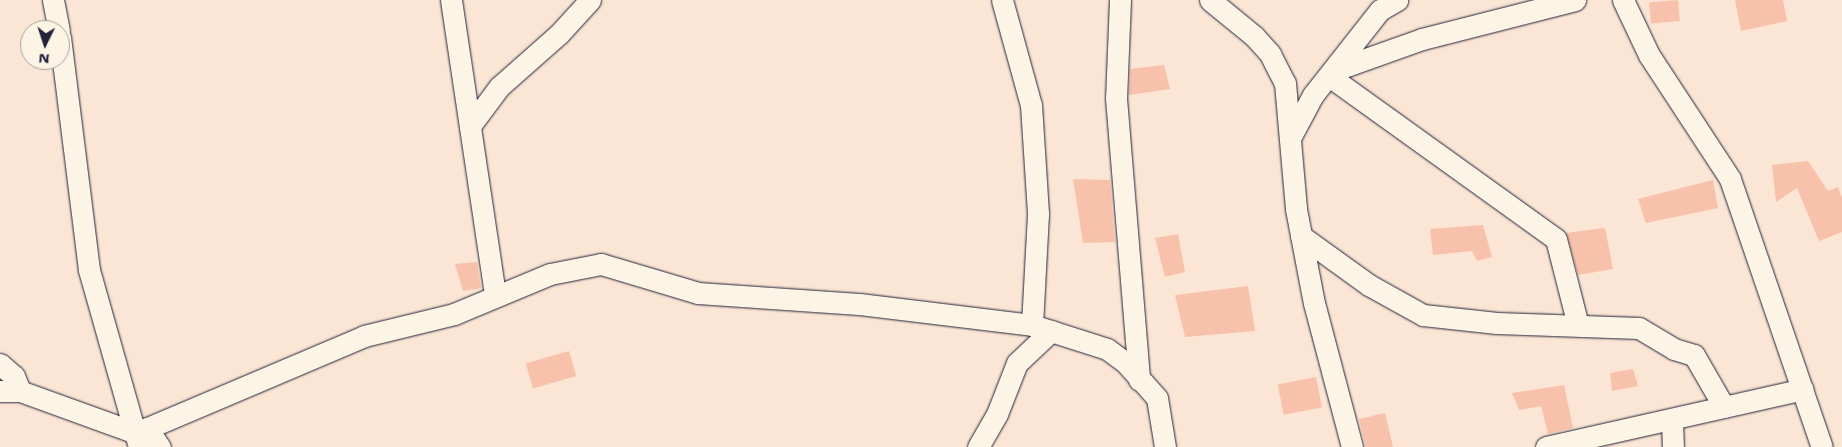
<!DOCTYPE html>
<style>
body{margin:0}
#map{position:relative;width:1842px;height:447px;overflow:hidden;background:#fbe5d4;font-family:"Shantell Sans",sans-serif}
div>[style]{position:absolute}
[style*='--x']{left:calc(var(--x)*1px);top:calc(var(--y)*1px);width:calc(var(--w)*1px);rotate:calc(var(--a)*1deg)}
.building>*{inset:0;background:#f8c1ab;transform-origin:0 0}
.roads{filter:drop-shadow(0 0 1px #22223b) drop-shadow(0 0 1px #22223b)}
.minor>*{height:21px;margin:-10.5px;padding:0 10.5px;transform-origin:10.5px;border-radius:10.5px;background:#fcf5e5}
span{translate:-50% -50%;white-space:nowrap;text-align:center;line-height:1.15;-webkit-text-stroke:5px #fcf5e5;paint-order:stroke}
.north{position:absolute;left:20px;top:20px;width:50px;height:50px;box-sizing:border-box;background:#fcf5e5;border:1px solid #a5a1a1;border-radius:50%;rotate:184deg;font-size:14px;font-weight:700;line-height:20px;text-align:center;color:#22223b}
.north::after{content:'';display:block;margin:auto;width:18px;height:22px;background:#22223b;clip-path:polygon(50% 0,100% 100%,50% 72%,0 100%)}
</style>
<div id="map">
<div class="building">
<div style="left:1678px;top:0;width:21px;height:29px;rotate:85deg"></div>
<div style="clip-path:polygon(1735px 0,1783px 0,1787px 21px,1741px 31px)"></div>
<div style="clip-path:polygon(1164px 65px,1170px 89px,1129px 95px,1130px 69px)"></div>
<div style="clip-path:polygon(1808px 161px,1828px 191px,1838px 187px,1842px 198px,1842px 232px,1819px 241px,1797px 188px,1776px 202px,1772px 165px)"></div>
<div style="clip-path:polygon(1073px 179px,1110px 180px,1115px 242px,1083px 243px)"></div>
<div style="clip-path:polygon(1713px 180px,1718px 208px,1646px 223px,1638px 199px)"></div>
<div style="clip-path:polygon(1483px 225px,1492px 257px,1477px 261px,1472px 251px,1433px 255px,1430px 229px)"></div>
<div style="clip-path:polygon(1605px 228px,1613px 269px,1578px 275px,1566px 233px)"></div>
<div style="clip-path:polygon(1178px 234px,1185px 272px,1165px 277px,1155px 238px)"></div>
<div style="clip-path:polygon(477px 262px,481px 288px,463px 291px,455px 264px)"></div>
<div style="clip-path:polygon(1248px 286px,1255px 331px,1185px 337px,1175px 295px)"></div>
<div style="left:569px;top:351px;width:26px;height:45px;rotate:74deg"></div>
<div style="clip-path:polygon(1633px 369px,1638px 386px,1612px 391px,1610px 373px)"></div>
<div style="left:1316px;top:377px;width:31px;height:39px;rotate:79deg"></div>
<div style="clip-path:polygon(1564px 385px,1573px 428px,1548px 434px,1541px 406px,1519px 410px,1512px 393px)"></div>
<div style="clip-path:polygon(1385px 413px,1393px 447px,1366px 447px,1359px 419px)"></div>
</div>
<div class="roads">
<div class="minor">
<div style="--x:53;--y:0;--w:31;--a:79"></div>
<div style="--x:451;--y:0;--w:299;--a:81.5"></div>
<div style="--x:1002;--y:0;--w:109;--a:74.6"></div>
<div style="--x:1031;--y:105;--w:109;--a:86.3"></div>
<div style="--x:1038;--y:214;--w:111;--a:93.1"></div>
<div style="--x:1120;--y:0;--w:98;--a:92.3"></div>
<div style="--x:1116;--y:98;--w:283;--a:85.3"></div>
<div style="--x:1210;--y:0;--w:57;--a:39.3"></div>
<div style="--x:1254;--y:36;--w:24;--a:48"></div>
<div style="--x:1270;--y:54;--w:33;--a:63"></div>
<div style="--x:1285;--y:83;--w:126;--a:85"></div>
<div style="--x:1296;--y:209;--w:96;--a:79.2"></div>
<div style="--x:1314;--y:303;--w:149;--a:75.2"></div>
<div style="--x:1623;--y:0;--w:61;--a:64.7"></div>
<div style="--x:1649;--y:55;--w:148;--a:56.8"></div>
<div style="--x:1730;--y:179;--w:283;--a:71.1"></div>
<div style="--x:60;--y:37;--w:235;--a:82.9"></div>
<div style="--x:89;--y:270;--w:180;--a:74.2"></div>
<div style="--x:1335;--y:70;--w:92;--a:-19.6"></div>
<div style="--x:1422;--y:39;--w:158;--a:-14.3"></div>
<div style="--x:1329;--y:76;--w:279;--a:35.7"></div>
<div style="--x:1556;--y:239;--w:89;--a:75.7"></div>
<div style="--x:470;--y:126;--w:49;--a:-53.4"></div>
<div style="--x:499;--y:87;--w:80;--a:-41.5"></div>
<div style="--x:559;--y:34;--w:46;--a:-47.6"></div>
<div style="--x:1290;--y:138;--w:49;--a:-61.9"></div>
<div style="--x:1313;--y:95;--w:108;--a:-51.8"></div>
<div style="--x:1380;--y:10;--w:20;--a:-30"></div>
<div style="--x:1301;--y:236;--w:84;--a:35.8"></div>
<div style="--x:1369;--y:285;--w:62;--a:29.1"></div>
<div style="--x:1423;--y:315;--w:74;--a:6.2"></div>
<div style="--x:1497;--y:323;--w:142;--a:2"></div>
<div style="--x:1639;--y:328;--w:41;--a:31"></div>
<div style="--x:1674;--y:349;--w:21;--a:17"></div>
<div style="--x:1694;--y:355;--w:60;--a:60"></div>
<div style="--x:0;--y:364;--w:18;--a:41"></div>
<div style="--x:14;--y:376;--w:16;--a:68"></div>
<div style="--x:0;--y:391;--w:20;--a:0"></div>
<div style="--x:20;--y:391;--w:123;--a:19.9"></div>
<div style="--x:136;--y:433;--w:248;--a:-23"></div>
<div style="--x:364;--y:336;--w:93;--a:-13.7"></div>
<div style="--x:454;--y:314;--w:104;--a:-22.6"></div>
<div style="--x:550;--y:274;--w:52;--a:-11.1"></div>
<div style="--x:601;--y:264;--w:101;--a:16.6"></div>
<div style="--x:698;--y:293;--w:161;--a:3.9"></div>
<div style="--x:859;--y:304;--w:174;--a:6.9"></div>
<div style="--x:1032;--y:325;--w:79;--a:17.7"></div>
<div style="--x:1107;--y:349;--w:22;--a:36"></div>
<div style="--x:1125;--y:362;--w:48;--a:48.4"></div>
<div style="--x:1157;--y:398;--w:50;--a:80.7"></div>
<div style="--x:1672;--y:421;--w:26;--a:88"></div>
<div style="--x:147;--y:428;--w:23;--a:56"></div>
<div style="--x:978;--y:447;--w:38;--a:-60"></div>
<div style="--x:997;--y:414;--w:55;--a:-68.6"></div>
<div style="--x:1017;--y:363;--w:47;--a:-43.3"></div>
<div style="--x:1546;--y:447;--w:263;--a:-12.7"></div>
</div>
</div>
<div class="north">N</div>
</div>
